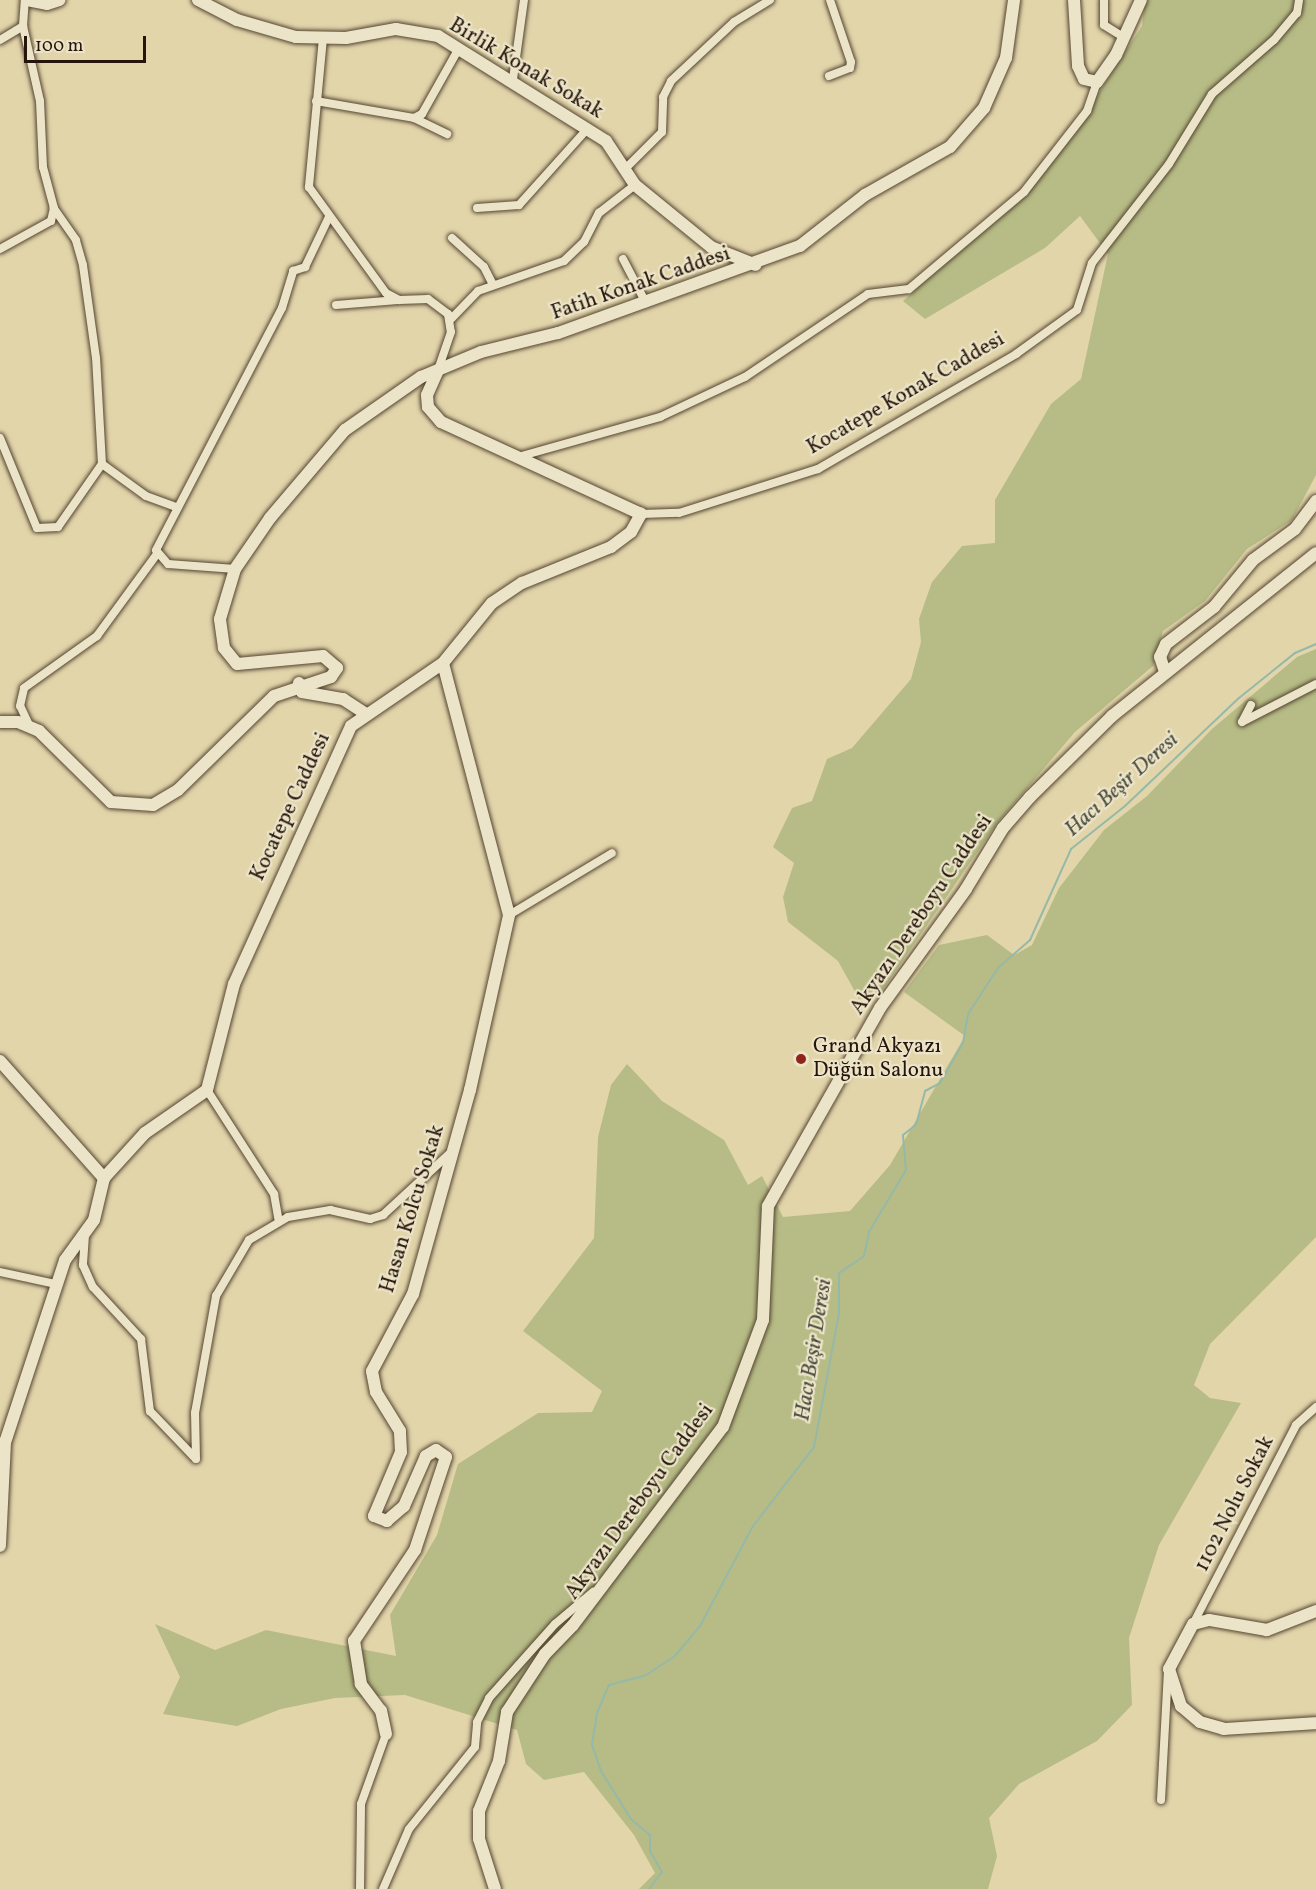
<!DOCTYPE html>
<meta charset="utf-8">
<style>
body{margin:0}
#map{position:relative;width:1316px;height:1889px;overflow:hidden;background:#e2d5aa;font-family:Vollkorn,serif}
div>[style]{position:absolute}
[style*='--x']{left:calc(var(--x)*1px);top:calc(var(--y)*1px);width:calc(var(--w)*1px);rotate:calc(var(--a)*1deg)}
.green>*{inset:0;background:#b7bc86}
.stream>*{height:2px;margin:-1px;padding:0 1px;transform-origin:1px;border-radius:1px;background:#95b9a8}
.roads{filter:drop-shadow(0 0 2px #544532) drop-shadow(0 0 2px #544532)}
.street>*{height:8px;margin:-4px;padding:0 4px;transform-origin:4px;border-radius:4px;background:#ece4c8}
.secondary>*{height:12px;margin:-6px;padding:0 6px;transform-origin:6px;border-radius:6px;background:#ece4c8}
.dots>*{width:16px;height:16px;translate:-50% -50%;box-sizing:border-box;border:3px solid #ece4c8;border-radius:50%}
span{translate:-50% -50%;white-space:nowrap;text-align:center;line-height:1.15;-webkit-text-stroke:4.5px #ece4c8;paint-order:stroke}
.street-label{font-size:21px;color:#25150a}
.poi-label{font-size:21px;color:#25150a}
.left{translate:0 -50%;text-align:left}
.water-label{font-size:22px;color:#4c4e41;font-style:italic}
.scale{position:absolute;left:24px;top:36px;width:122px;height:27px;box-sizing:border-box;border:3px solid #25150a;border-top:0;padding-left:8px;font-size:18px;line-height:21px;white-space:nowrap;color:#25150a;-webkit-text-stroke:4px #ece4c8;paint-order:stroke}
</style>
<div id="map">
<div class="green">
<div style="clip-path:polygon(1145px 0,1316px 0,1316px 475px,1292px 520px,1247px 549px,1205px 601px,1163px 631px,1153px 666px,1075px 732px,998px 822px,879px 995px,859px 999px,838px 961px,788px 922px,783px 897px,794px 863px,773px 847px,792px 808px,812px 801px,827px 759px,852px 748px,911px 679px,921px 642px,919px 619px,932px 582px,962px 546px,995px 543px,995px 500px,1051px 404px,1081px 379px,1108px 254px,1080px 216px,1045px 248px,925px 319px,903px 301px,1024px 192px,1087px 111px,1142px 26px)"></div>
<div style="clip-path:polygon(1316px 649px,1316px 1237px,1210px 1344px,1194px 1385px,1210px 1398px,1241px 1403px,1159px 1545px,1129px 1638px,1132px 1705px,1097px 1741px,1019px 1784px,989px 1818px,997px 1856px,988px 1889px,639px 1889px,655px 1873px,634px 1835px,584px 1772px,544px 1780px,526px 1764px,517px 1730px,405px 1695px,335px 1698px,281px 1709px,237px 1726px,163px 1714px,180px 1677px,155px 1624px,215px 1650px,266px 1630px,396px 1656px,390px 1615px,437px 1535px,458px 1464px,538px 1413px,592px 1412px,602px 1391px,523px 1331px,594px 1238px,598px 1137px,611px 1085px,627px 1064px,662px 1101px,724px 1140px,748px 1185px,762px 1176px,783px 1217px,850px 1211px,890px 1165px,965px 1036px,904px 992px,939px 945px,987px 935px,1014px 955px,1032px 945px,1059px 888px,1104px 830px,1147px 796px,1212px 729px,1297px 657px)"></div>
</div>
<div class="stream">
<div style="--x:649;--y:1889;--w:21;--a:-53"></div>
<div style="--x:662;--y:1872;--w:24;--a:-120"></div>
<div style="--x:650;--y:1851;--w:16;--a:-90"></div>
<div style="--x:650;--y:1835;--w:25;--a:-140"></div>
<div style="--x:631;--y:1819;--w:57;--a:-122"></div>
<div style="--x:601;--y:1771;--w:28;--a:-109"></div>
<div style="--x:592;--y:1745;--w:32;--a:-81"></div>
<div style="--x:597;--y:1713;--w:30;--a:-67"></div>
<div style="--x:609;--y:1685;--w:38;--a:-15"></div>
<div style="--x:646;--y:1675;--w:33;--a:-33"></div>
<div style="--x:674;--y:1657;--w:40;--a:-50"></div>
<div style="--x:700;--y:1626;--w:113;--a:-62.1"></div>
<div style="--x:753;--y:1526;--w:100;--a:-52.3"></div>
<div style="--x:814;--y:1447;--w:136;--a:-79.4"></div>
<div style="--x:839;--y:1313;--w:40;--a:-90"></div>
<div style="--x:839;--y:1273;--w:30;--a:-34"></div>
<div style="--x:864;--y:1256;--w:25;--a:-78"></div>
<div style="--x:869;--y:1232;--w:72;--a:-59.2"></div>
<div style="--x:906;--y:1170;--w:35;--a:-95"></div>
<div style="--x:903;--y:1135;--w:16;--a:-38"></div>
<div style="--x:916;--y:1125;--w:35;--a:-75"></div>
<div style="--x:925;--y:1091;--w:17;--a:-28"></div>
<div style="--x:940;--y:1083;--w:46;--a:-60.1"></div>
<div style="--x:963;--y:1043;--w:29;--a:-80"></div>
<div style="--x:968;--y:1014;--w:55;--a:-56.9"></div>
<div style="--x:998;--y:968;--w:43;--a:-41.2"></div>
<div style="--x:1030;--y:940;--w:100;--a:-65.7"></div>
<div style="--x:1071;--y:849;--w:69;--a:-38.5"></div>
<div style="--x:1125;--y:806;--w:157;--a:-43.5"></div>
<div style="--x:1239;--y:698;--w:72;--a:-38.8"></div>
<div style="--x:1295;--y:653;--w:23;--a:-23"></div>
</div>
<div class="roads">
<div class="street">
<div style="--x:1104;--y:0;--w:25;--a:90"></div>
<div style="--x:1104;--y:25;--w:22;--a:32"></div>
<div style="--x:323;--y:38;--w:150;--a:95.4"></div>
<div style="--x:309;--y:187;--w:131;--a:54"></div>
<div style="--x:386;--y:293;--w:15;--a:28"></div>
<div style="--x:399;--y:300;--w:29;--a:-2"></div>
<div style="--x:428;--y:299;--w:25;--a:37"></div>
<div style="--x:448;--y:314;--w:18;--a:81"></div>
<div style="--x:451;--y:332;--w:40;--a:108.9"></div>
<div style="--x:0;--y:40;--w:27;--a:-31"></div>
<div style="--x:829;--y:76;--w:22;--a:-21"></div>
<div style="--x:850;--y:68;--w:6;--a:-81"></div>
<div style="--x:851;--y:62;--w:65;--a:-108.7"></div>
<div style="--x:513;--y:79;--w:80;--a:-82.1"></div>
<div style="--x:316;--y:101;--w:99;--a:9.8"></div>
<div style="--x:414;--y:118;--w:9;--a:-27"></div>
<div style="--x:422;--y:114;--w:76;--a:-60.7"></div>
<div style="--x:414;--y:118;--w:37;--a:26"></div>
<div style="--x:627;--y:167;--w:49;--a:-45"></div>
<div style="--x:662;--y:132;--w:35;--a:-88"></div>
<div style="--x:663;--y:97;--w:18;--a:-63"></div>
<div style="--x:671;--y:81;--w:86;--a:-43.1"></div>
<div style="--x:734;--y:22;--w:42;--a:-31.4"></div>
<div style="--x:477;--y:208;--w:42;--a:-4.1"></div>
<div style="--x:519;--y:205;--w:103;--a:-48.1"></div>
<div style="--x:452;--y:238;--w:43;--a:42.2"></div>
<div style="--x:484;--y:267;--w:20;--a:63"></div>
<div style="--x:0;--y:249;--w:58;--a:-28.8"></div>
<div style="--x:51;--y:221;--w:13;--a:-77"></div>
<div style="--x:54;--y:208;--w:42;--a:-105"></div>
<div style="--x:43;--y:167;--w:66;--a:-92.6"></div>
<div style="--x:40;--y:101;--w:77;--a:-102.8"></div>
<div style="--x:23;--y:26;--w:26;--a:-86"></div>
<div style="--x:623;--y:259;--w:50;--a:62.4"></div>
<div style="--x:336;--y:305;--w:62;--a:-4.6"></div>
<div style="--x:451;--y:319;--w:39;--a:-46"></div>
<div style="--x:478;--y:291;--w:91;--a:-19.2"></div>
<div style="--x:564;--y:261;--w:28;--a:-44"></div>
<div style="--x:584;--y:242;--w:33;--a:-63"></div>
<div style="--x:599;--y:213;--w:46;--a:-37.9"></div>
<div style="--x:0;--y:438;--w:97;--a:67.7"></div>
<div style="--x:37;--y:528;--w:21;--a:-3"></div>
<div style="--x:58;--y:527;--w:77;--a:-55.1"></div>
<div style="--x:102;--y:464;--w:106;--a:-93.2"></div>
<div style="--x:96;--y:358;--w:94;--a:-98"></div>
<div style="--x:83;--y:265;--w:26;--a:-106"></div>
<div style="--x:76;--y:240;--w:39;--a:-125"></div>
<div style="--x:518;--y:457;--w:148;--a:-15.7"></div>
<div style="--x:660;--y:417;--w:94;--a:-25.2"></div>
<div style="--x:745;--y:377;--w:148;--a:-34"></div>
<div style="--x:868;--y:294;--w:41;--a:-7"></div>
<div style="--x:909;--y:289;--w:150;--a:-40.1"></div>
<div style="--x:1024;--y:192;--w:103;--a:-52.1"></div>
<div style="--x:1087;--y:111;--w:31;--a:-71"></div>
<div style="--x:102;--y:464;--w:54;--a:36"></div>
<div style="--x:146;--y:496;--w:32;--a:20"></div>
<div style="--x:641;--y:514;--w:38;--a:-2"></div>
<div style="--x:679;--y:513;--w:146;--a:-17.6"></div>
<div style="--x:818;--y:469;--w:229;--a:-30.1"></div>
<div style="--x:1016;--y:354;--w:75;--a:-35.8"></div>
<div style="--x:1077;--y:310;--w:49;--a:-72.3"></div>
<div style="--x:1092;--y:263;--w:125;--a:-52.1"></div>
<div style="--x:1169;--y:164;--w:82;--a:-58.4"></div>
<div style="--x:1212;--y:94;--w:82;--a:-41.1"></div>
<div style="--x:1274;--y:40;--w:35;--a:-50"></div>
<div style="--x:1297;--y:13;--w:13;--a:-81"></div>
<div style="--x:235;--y:569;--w:67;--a:-175.7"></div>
<div style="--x:168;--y:564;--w:18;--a:-131"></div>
<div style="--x:156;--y:550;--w:273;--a:-62.5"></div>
<div style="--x:282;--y:308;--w:39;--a:-73"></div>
<div style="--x:293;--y:271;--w:13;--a:-18"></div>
<div style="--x:305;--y:267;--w:55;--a:-64.4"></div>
<div style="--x:1251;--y:705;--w:19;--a:118"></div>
<div style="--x:1242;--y:722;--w:83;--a:-27.2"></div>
<div style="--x:30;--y:727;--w:23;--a:-115"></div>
<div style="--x:20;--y:706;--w:18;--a:-77"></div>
<div style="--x:24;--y:688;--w:90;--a:-35.5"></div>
<div style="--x:97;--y:636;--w:102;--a:-53.8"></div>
<div style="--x:509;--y:915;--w:120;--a:-31"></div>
<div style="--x:207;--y:1090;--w:124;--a:57.2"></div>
<div style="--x:274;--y:1194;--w:28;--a:80"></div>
<div style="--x:85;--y:1235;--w:30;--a:94"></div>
<div style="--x:83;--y:1265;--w:24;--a:66"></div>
<div style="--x:93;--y:1287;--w:71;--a:47.3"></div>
<div style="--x:141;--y:1339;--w:73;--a:82.9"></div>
<div style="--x:150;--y:1411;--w:66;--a:46.2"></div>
<div style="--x:196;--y:1459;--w:46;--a:-91.2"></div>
<div style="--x:195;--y:1413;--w:119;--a:-79.8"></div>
<div style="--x:216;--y:1296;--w:65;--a:-59.5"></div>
<div style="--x:249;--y:1240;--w:45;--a:-30.5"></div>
<div style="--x:288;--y:1217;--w:43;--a:-9.5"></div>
<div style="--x:330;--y:1210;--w:41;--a:12.7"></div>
<div style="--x:370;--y:1219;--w:14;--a:-17"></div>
<div style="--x:383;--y:1215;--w:90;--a:-42.7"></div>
<div style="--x:0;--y:1272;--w:57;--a:12.1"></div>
<div style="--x:1193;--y:1624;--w:224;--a:-62.6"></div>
<div style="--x:1296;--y:1425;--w:27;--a:-42"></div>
<div style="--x:1161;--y:1800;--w:128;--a:-86.9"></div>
<div style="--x:360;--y:1889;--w:85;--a:-89.3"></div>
<div style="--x:361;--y:1804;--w:74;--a:-70.3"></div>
<div style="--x:383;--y:1889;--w:65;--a:-66.6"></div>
<div style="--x:409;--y:1829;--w:105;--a:-51.2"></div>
<div style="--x:475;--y:1747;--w:25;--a:-85"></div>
<div style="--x:477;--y:1722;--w:27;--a:-63"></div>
<div style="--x:489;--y:1698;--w:99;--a:-48.3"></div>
<div style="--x:555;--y:1624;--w:50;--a:-40.1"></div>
</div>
<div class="secondary">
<div style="--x:27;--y:0;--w:20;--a:11"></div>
<div style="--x:47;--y:4;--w:13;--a:-18"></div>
<div style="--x:198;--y:0;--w:44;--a:27.1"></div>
<div style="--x:237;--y:20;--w:61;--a:16.1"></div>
<div style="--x:296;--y:37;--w:50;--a:1.1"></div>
<div style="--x:346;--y:38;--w:51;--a:-10.2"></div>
<div style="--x:396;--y:29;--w:43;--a:9.5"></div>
<div style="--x:438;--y:36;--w:198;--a:32"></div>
<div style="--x:606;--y:141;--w:53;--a:56.6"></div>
<div style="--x:635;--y:185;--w:98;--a:39.2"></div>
<div style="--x:711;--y:247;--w:48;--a:21.8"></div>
<div style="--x:1074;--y:0;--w:66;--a:86.5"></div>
<div style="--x:1078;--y:66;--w:14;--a:65"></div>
<div style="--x:1084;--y:79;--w:13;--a:13"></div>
<div style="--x:1097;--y:82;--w:33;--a:-55"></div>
<div style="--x:1116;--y:55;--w:60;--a:-65.6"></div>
<div style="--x:1165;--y:672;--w:16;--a:-108"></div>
<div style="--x:1160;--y:657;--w:14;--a:-65"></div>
<div style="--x:1166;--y:644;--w:61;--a:-37.6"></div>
<div style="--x:1214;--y:607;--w:61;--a:-50.3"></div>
<div style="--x:1253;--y:560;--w:52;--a:-36.4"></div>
<div style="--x:1295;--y:529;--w:35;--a:-53"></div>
<div style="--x:299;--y:683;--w:9;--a:72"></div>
<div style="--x:302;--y:692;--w:42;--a:9.7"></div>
<div style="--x:343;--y:699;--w:27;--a:33"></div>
<div style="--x:0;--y:722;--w:18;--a:0"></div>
<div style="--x:18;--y:722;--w:23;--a:23"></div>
<div style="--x:39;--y:731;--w:101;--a:44.6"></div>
<div style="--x:111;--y:802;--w:42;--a:4.1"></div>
<div style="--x:153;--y:805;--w:29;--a:-31"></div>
<div style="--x:178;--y:790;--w:134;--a:-44.4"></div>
<div style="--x:274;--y:696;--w:60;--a:-18.4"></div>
<div style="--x:331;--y:677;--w:11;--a:-56"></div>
<div style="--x:337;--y:668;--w:18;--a:-139"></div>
<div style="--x:323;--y:656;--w:86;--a:174.7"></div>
<div style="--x:237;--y:664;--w:21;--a:-129"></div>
<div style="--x:224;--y:648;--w:29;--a:-98"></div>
<div style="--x:220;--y:619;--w:52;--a:-73.3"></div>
<div style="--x:235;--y:569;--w:62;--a:-55.5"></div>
<div style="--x:270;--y:518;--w:116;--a:-49.6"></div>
<div style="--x:345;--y:430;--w:93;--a:-34.9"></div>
<div style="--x:421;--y:377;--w:65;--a:-22.6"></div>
<div style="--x:481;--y:352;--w:79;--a:-13.9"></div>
<div style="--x:558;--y:333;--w:257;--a:-19.8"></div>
<div style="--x:800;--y:246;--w:83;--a:-38.1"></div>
<div style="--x:865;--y:195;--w:98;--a:-29.5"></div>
<div style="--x:950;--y:147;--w:52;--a:-48.9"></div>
<div style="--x:984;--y:108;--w:55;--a:-66.3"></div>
<div style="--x:1006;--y:58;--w:59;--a:-82.1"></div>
<div style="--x:0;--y:1061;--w:157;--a:48.4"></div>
<div style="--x:104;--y:1178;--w:43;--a:103.4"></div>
<div style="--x:94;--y:1220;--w:49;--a:125.9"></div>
<div style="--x:65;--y:1260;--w:192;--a:108.2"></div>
<div style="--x:5;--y:1442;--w:104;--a:92.8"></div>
<div style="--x:104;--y:1178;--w:61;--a:-47.7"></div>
<div style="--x:145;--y:1133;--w:75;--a:-34.7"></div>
<div style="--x:207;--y:1090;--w:109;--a:-75.7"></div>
<div style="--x:234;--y:984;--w:283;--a:-65.6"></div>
<div style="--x:351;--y:726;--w:112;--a:-34.4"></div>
<div style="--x:443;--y:663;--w:77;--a:-50.8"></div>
<div style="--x:492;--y:603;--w:36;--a:-34"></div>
<div style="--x:522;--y:583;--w:96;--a:-22"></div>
<div style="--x:611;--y:547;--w:25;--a:-37"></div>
<div style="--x:631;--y:532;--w:21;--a:-61"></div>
<div style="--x:641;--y:514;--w:220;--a:-155.3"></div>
<div style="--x:441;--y:422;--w:20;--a:-131"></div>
<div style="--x:428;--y:407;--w:12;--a:-95"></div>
<div style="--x:427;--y:395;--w:27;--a:-66"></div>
<div style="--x:1316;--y:1611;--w:53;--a:158.8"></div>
<div style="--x:1267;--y:1630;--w:59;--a:-170.2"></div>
<div style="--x:1209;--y:1620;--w:16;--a:166"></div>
<div style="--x:1193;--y:1624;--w:51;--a:118.1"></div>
<div style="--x:1169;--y:1669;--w:39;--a:72"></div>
<div style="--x:1181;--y:1706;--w:25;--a:40"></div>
<div style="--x:1200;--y:1722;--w:25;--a:16"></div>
<div style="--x:1224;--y:1729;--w:92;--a:-3.7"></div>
<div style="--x:386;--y:1734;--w:24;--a:-102"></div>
<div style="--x:381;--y:1711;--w:34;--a:-127"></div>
<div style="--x:361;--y:1684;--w:44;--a:-99.2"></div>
<div style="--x:354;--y:1641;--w:110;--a:-56.2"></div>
<div style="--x:415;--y:1550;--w:98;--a:-71.6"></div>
<div style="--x:446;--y:1457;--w:12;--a:-145"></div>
<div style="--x:436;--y:1450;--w:12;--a:149"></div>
<div style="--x:426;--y:1456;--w:55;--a:113.7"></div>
<div style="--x:404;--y:1506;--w:23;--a:139"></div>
<div style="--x:387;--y:1521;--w:14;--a:-159"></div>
<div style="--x:374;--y:1516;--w:69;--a:-67.1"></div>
<div style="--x:401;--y:1452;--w:21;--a:-93"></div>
<div style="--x:400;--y:1431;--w:46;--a:-121.6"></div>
<div style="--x:376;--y:1392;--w:21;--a:-101"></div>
<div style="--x:372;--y:1371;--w:87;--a:-62"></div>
<div style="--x:413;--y:1294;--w:212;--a:-74.4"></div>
<div style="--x:470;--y:1090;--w:179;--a:-77.4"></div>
<div style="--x:509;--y:915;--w:260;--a:-104.7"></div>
<div style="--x:495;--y:1889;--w:52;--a:-107.7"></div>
<div style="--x:479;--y:1839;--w:28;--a:-90"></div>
<div style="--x:479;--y:1811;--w:54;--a:-68.2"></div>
<div style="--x:499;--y:1761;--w:50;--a:-80.7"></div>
<div style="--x:507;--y:1712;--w:69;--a:-56.8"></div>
<div style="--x:545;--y:1654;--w:40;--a:-46"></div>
<div style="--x:573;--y:1625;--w:248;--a:-52.9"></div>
<div style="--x:723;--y:1427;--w:114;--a:-69.5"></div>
<div style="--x:763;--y:1320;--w:114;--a:-87.5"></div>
<div style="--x:768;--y:1206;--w:227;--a:-60.5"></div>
<div style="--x:880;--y:1008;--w:147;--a:-54.1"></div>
<div style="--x:966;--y:889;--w:71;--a:-58.8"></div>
<div style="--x:1003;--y:828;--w:41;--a:-48.9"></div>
<div style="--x:1030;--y:797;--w:115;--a:-44.6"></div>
<div style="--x:1112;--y:716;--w:261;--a:-38.6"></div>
</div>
</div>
<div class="dots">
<div style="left:801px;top:1059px;background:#8f2418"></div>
</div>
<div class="street-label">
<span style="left:526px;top:69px;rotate:31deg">Birlik Konak Sokak</span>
<span style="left:641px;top:284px;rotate:-19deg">Fatih Konak Caddesi</span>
<span style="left:906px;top:394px;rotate:-30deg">Kocatepe Konak Caddesi</span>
<span style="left:291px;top:807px;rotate:-65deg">Kocatepe Caddesi</span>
<span style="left:922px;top:915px;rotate:-56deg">Akyazı Dereboyu Caddesi</span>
<span style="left:413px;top:1209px;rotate:-73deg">Hasan Kolcu Sokak</span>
<span style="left:640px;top:1502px;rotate:-54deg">Akyazı Dereboyu Caddesi</span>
<span style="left:1235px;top:1504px;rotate:-63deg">1102 Nolu Sokak</span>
</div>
<div class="poi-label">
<span class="left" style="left:813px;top:1059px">Grand Akyazı<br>Düğün Salonu</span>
</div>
<div class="water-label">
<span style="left:1122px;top:785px;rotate:-42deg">Hacı Beşir Deresi</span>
<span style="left:814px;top:1350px;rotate:-81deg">Hacı Beşir Deresi</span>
</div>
<div class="scale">100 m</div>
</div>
